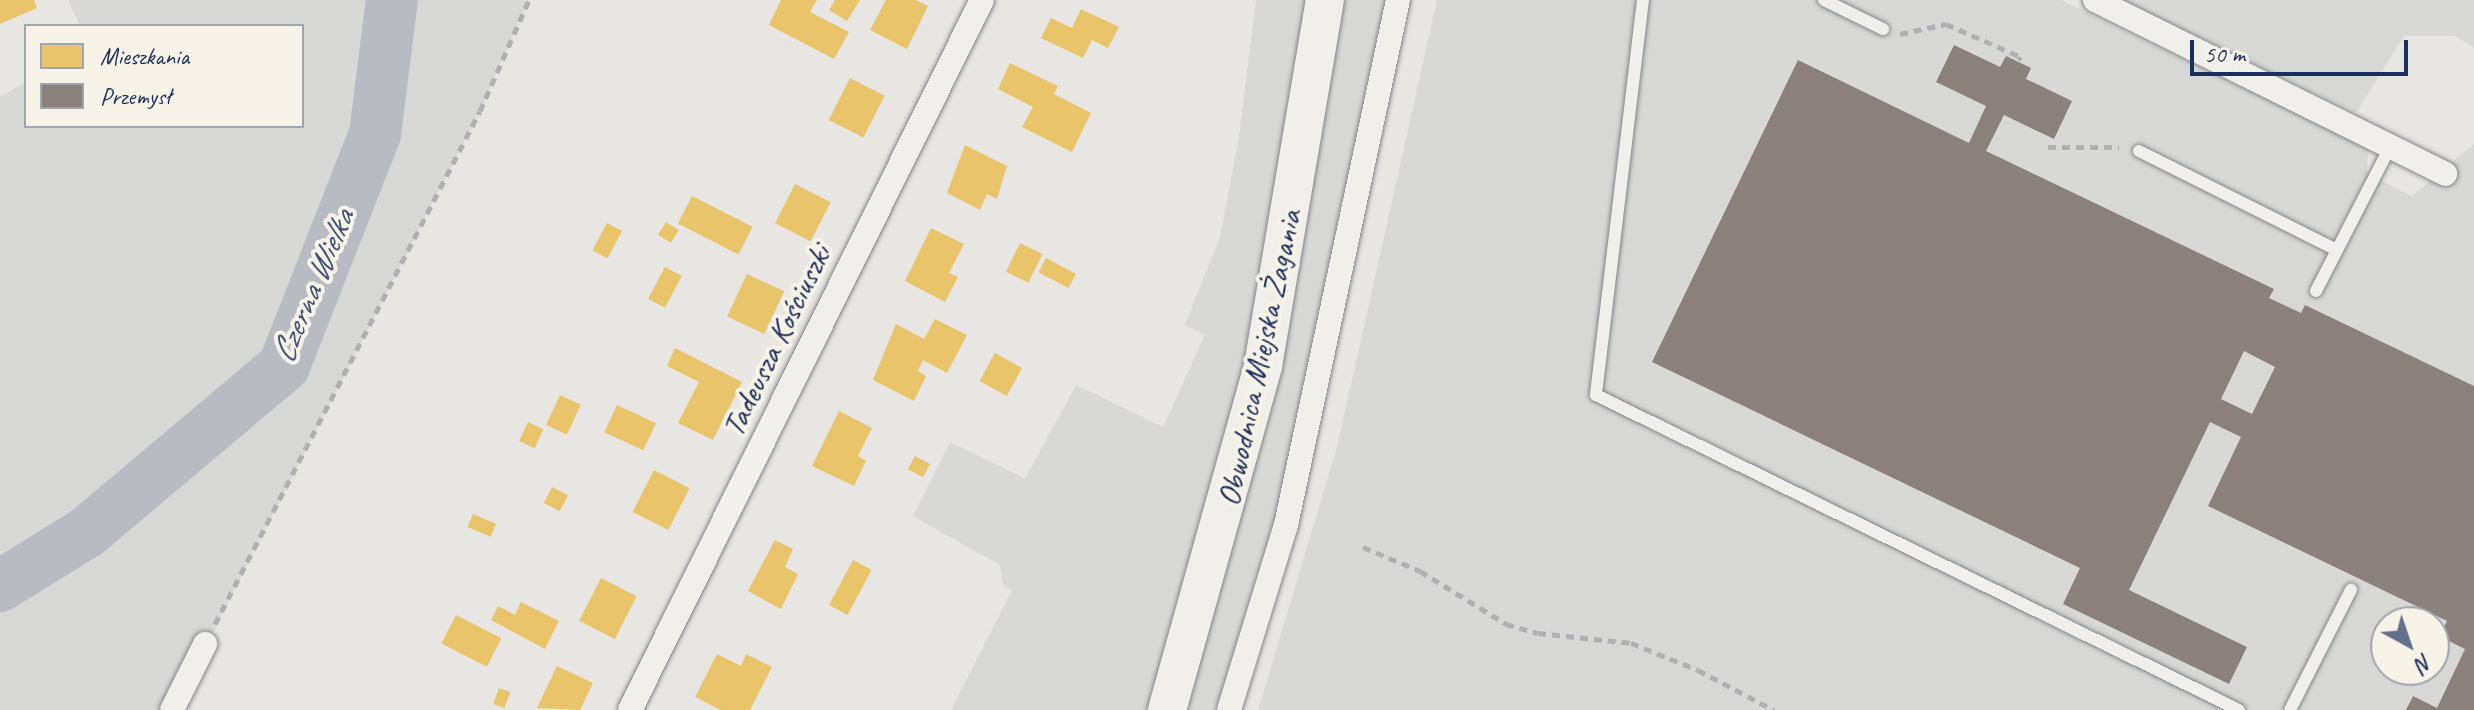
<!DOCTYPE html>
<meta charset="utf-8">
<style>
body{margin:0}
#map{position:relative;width:2474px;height:710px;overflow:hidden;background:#e8e6e2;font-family:Caveat,sans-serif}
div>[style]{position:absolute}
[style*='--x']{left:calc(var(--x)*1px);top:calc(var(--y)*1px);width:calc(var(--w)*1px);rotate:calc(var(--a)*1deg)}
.built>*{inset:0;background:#d8d8d6}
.homes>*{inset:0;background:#e9c46a;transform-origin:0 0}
.industry>*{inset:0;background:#8a817c}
.river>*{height:52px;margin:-26px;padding:0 26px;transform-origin:26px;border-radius:26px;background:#b8bbc2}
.path>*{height:5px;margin-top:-2.5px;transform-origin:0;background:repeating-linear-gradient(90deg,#afb0b3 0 8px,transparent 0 14px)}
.roads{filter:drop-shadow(0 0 2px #83868d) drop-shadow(0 0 2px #83868d)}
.lane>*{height:12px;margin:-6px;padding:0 6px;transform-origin:6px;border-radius:6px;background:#f0efeb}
.street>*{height:24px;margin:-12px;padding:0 12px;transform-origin:12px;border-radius:12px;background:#f0efeb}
.primary>*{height:38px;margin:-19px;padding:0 19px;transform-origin:19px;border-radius:19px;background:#f0efeb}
span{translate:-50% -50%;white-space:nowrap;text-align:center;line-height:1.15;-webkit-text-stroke:8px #f7f3e8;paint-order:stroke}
.street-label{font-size:32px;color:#1b2f5e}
.water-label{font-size:34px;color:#445378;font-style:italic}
.legend{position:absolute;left:24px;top:24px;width:280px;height:104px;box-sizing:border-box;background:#f7f3e8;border:2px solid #9fa5b1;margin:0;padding:10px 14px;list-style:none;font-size:24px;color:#1b2f5e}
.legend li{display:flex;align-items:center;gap:16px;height:40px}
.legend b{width:40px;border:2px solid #9fa5b1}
.north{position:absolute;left:2370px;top:606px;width:80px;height:80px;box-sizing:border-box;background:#f7f3e8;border:2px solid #9fa5b1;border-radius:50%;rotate:140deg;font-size:22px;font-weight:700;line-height:32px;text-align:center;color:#1b2f5e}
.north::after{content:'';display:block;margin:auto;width:28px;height:36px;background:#636f8c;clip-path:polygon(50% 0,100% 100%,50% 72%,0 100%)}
.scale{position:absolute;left:2190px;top:40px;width:218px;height:36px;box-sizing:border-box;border:4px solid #1b2f5e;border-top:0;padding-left:10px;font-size:24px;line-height:28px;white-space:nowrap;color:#1b2f5e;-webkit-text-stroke:6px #f7f3e8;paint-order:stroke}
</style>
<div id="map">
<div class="built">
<div style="clip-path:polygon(68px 0,529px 0,481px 109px,173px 710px,0 710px,0 97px,26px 82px,26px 126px,302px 126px,302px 26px,80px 26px)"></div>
<div style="clip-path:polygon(1256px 0,1308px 0,1251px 340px,1149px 710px,951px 710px,1012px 590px,1003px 586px,1000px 565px,913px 516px,950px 442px,1025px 479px,1076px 385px,1163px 427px,1205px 335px,1185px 325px,1220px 237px,1239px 137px)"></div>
<div style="clip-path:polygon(1341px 0,1389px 0,1278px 525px,1219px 710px,1183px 710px,1241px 519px,1286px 333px)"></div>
<div style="clip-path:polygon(evenodd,1437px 0,2061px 0,2368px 149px,2367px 174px,2412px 196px,2474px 144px,2474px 710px,1258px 710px,1337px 447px,1437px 0,2386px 622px,2434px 622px,2434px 670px,2386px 670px,2386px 622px)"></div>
<div style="clip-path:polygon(2124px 0,2474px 0,2474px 48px,2455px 36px,2404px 36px,2356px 113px)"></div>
</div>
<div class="homes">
<div style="clip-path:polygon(0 0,34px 0,37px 8px,0 24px)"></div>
<div style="clip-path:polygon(781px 0,817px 0,810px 12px,849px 32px,834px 59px,769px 25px)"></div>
<div style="clip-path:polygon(835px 0,860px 0,847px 21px,829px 10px)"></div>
<div style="clip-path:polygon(886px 0,916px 0,928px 6px,907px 49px,870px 30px)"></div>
<div style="clip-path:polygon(1081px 9px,1119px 27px,1108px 48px,1092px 40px,1083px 58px,1041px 38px,1051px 18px,1072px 28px)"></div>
<div style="clip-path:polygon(1010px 63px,1058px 86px,1054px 94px,1091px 113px,1072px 152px,1022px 127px,1033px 107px,998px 89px)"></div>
<div style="left:850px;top:78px;width:39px;height:47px;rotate:27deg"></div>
<div style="clip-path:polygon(965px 145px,1007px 166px,997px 199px,987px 194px,980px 210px,947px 193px)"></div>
<div style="left:795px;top:184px;width:40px;height:44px;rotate:27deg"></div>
<div style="left:692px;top:196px;width:68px;height:31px;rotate:27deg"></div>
<div style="left:666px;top:222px;width:15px;height:15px;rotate:32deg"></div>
<div style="left:607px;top:223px;width:17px;height:31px;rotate:28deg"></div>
<div style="clip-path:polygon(931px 228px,964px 244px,949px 273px,958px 277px,945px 302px,905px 281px)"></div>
<div style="left:1020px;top:243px;width:25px;height:32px;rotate:26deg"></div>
<div style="left:1046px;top:258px;width:34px;height:16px;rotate:28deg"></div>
<div style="left:665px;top:267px;width:19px;height:36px;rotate:28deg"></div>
<div style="left:747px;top:274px;width:41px;height:47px;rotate:25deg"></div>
<div style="clip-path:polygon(935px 319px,967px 335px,947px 373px,923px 360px,918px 371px,926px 376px,914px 401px,873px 380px,896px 324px,924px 339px)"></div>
<div style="clip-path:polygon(675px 348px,742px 382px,713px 440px,678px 423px,699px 382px,667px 366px)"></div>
<div style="left:995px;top:353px;width:31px;height:32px;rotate:29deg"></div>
<div style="left:560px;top:395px;width:23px;height:33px;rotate:25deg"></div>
<div style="left:617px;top:405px;width:43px;height:30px;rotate:25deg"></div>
<div style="clip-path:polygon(839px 411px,872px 428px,858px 456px,866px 461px,854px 486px,812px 466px)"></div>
<div style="left:528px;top:422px;width:17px;height:21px;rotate:25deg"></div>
<div style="left:915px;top:456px;width:17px;height:15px;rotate:28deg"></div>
<div style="left:654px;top:470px;width:40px;height:47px;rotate:27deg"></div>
<div style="left:552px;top:487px;width:18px;height:18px;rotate:27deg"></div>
<div style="left:473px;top:514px;width:25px;height:14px;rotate:23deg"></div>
<div style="clip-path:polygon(775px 540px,793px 549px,785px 567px,798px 574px,781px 609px,748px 591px)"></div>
<div style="left:853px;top:560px;width:21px;height:51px;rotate:28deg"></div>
<div style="left:601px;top:578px;width:40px;height:48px;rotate:27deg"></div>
<div style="clip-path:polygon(521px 602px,559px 621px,545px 649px,491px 620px,498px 606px,515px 615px)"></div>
<div style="left:456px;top:615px;width:51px;height:32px;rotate:27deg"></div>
<div style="clip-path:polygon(717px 654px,741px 666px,746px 654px,772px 667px,750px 710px,721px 710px,695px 697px)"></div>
<div style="clip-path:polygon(557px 666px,593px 683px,580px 710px,537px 708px)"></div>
<div style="left:499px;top:688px;width:12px;height:17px;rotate:20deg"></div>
</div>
<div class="industry">
<div style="clip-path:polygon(evenodd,1954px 45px,2000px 67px,2006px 56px,2031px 68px,2026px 79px,2072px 101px,2054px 139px,2004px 115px,1986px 151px,2274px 289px,2269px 298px,2301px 313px,2305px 305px,2474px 386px,2474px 710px,2406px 710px,2413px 696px,2437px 708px,2465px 649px,2439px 636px,2447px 621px,2208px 506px,2241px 437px,2210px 422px,2129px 590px,2247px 647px,2229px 684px,2063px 604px,2080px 568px,1652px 362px,1798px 60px,1969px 143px,1986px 106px,1936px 82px,1954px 45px,2244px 351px,2275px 367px,2252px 414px,2221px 399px,2244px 351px)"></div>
</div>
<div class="river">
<div style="--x:0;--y:586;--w:102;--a:-31.8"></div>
<div style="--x:87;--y:532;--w:258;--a:-40.1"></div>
<div style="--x:284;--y:366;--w:249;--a:-68.6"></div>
<div style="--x:375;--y:134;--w:135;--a:-82.8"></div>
</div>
<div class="path">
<div style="--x:1900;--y:34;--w:47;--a:-12.3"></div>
<div style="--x:1946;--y:24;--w:82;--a:23.7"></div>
<div style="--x:2021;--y:57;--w:4;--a:135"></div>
<div style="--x:2048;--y:147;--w:71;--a:0"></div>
<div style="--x:1363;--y:547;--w:62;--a:22.8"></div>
<div style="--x:1420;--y:571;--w:101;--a:31.6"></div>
<div style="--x:1506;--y:624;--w:33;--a:16"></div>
<div style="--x:1538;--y:633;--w:94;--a:6.1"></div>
<div style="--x:1631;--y:643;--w:72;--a:21.9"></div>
<div style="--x:1698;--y:670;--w:86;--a:27.8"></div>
<div style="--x:215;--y:624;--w:577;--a:-62.68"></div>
<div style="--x:480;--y:111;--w:121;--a:-66.2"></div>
</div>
<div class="roads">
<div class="lane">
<div style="--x:1643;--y:0;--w:398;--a:96.8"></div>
<div style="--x:1596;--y:395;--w:716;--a:26.1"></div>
<div style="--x:1824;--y:0;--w:66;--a:26.2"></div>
<div style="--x:2139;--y:151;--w:221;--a:26.6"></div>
<div style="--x:2316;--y:291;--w:164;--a:-62.8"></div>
<div style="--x:2290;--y:710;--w:135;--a:-63.1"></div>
</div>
<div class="street">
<div style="--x:2095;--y:0;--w:391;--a:26.4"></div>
<div style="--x:172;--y:710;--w:74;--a:-63.4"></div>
<div style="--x:630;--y:710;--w:792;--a:-63.63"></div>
<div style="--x:1229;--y:710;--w:194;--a:-72.9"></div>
<div style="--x:1286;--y:525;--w:537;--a:-77.96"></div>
</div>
<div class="primary">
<div style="--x:1167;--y:710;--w:357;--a:-74.4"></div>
<div style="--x:1263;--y:366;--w:371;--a:-80.4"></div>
</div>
</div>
<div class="street-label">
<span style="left:777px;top:341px;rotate:-64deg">Tadeusza Kościuszki</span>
<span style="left:1260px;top:358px;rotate:-78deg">Obwodnica Miejska Żagania</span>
</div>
<div class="water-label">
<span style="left:312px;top:286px;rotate:-67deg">Czerna Wielka</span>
</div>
<ul class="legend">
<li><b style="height:22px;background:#e9c46a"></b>Mieszkania</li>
<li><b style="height:22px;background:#8a817c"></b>Przemysł</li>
</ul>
<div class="north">N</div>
<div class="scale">50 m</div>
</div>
